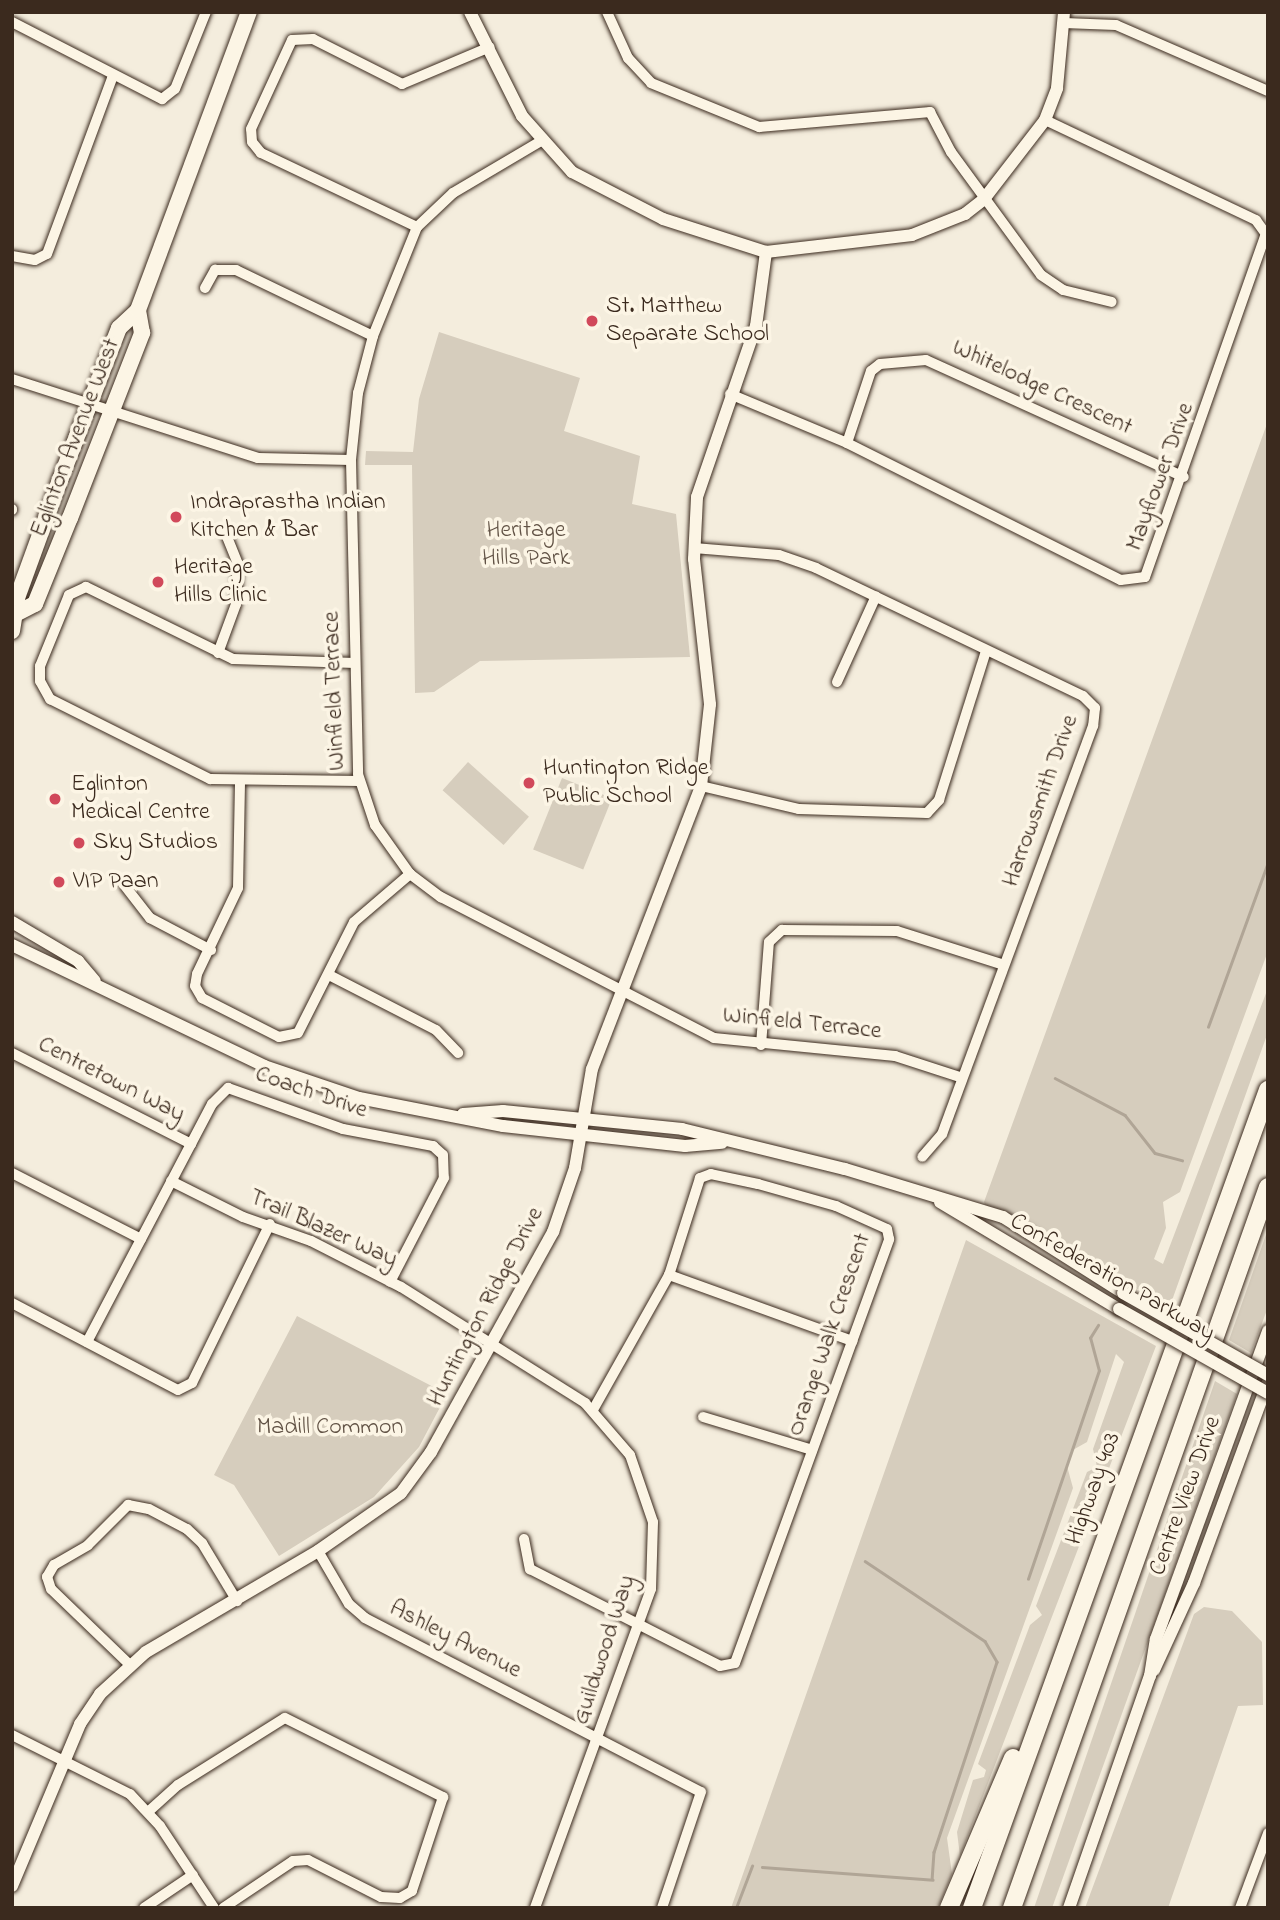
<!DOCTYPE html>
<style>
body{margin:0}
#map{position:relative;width:1280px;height:1920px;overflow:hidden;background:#f4eddd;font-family:"Indie Flower",sans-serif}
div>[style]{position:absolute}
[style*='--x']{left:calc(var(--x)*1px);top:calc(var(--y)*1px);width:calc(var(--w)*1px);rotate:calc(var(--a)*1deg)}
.green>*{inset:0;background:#d6cdbd;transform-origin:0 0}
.stream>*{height:2.5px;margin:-1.25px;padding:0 1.25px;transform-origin:1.25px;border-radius:1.25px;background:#b0a596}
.roads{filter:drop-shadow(0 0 2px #3b2a1e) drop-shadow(0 0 2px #3b2a1e)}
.minor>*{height:10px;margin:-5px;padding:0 5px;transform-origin:5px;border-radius:5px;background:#fcf5e5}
.tertiary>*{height:12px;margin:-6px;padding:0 6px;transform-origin:6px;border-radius:6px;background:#fcf5e5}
.primary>*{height:16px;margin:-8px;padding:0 8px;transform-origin:8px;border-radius:8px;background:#fcf5e5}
.motorway>*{height:18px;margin:-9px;padding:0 9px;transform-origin:9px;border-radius:9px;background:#fcf5e5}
.bridges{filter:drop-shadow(0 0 2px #3b2a1e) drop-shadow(0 0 2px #3b2a1e)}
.tertiary-bridge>*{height:12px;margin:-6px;padding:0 6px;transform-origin:6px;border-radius:6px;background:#fcf5e5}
.dots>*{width:19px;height:19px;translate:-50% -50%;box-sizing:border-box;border:4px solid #fcf5e5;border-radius:50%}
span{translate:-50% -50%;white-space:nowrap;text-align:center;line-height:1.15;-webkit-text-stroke:7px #fcf5e5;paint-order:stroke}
.poi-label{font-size:24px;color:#3b2a1e}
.left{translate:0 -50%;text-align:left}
.street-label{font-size:24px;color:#3b2a1e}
.park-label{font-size:24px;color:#625346}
.frame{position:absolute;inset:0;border:14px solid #3b2a1e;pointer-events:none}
</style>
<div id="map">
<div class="green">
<div style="clip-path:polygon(439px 332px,580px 378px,564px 431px,640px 456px,632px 504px,676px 514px,690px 657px,480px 661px,434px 692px,415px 693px,412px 465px,365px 465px,366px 451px,413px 452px,419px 399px)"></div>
<div style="clip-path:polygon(1268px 421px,1268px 951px,1180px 1192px,1163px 1202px,1166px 1228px,1154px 1259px,1163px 1264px,1268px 988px,1268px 1032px,1170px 1306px,987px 1209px,984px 1202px)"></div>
<div style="left:468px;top:762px;width:82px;height:38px;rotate:42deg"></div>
<div style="left:562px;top:778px;width:54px;height:77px;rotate:22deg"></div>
<div style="clip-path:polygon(1268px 1229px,1268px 1307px,1251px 1353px,1229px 1340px)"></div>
<div style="clip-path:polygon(966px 1240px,1156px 1346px,960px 1856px,957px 1832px,973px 1780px,984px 1777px,986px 1770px,978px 1764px,1030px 1625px,1042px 1615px,1036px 1606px,1087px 1472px,1097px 1467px,1093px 1449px,1124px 1362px,1116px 1354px,1087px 1442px,1071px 1451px,1067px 1466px,1073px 1488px,947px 1838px,952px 1874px,938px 1908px,731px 1908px)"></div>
<div style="clip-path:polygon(297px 1316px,447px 1394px,419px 1447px,374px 1497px,279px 1556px,234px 1485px,214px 1475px)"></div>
<div style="clip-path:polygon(1215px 1381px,1237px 1394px,1052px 1908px,1034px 1908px)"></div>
<div style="clip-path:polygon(1204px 1607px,1232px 1611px,1262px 1642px,1263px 1705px,1238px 1706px,1168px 1908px,1085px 1908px,1194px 1614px)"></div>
</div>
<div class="stream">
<div style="--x:1208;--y:1027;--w:176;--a:-70"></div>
<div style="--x:1055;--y:1078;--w:79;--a:27.9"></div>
<div style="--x:1125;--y:1115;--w:48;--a:51.7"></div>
<div style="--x:1155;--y:1153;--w:28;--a:15"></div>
<div style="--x:865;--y:1561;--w:144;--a:33.7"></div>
<div style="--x:985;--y:1641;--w:24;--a:60"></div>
<div style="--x:997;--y:1662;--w:200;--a:108.3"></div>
<div style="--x:934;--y:1852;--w:27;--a:94"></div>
<div style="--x:1028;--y:1579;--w:220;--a:-71.2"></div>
<div style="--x:1099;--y:1371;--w:34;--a:-105"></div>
<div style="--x:1090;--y:1338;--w:15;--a:-58"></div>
<div style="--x:762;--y:1867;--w:171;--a:4.3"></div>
<div style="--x:736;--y:1908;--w:45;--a:-69.1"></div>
</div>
<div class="roads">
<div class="minor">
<div style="--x:607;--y:12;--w:51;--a:65.5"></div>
<div style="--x:628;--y:58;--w:34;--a:47"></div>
<div style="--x:651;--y:83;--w:117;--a:22.2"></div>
<div style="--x:759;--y:127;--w:172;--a:-5"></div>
<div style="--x:930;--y:112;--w:45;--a:62.3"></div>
<div style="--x:951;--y:152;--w:152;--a:53.8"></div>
<div style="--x:1041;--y:275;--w:27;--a:34"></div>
<div style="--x:1063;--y:290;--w:50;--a:13.8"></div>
<div style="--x:12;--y:22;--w:169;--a:27.2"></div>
<div style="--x:162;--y:99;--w:16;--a:-38"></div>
<div style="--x:175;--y:89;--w:83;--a:-68.1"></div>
<div style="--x:1064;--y:23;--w:52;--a:2.2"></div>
<div style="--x:1116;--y:25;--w:166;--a:23.5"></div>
<div style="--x:541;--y:141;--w:102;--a:149.4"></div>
<div style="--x:453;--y:193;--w:50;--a:136.6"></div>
<div style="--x:417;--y:227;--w:118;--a:112"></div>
<div style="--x:373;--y:336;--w:59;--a:104.7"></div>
<div style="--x:358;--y:393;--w:67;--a:96"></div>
<div style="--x:351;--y:460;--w:314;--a:88.7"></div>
<div style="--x:358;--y:774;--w:54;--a:71.6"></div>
<div style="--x:375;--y:825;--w:60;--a:54.5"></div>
<div style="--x:410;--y:874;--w:39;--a:37"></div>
<div style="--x:441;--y:897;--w:307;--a:27.3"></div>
<div style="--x:714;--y:1038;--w:182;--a:5.7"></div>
<div style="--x:895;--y:1056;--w:68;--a:17.9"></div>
<div style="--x:417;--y:227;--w:173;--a:-154.6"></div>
<div style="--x:261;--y:153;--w:14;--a:-129"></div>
<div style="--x:252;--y:142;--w:13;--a:-94"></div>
<div style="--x:251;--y:129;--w:98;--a:-65.3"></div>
<div style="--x:292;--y:40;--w:21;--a:-3"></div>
<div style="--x:313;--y:39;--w:100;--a:26.8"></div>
<div style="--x:402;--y:84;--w:95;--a:-22.8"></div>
<div style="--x:12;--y:256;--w:23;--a:10"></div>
<div style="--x:35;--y:260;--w:13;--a:-27"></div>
<div style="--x:47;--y:254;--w:188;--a:-69.7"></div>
<div style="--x:205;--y:288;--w:21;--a:-61"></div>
<div style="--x:215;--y:270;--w:21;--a:0"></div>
<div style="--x:236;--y:270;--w:152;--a:25.7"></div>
<div style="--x:12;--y:379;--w:258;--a:17.8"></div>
<div style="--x:258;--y:458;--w:93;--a:1.2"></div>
<div style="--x:730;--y:394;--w:127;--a:22.7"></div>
<div style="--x:847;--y:443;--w:306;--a:26.6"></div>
<div style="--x:1121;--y:580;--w:24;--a:-7"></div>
<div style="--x:1145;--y:577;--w:364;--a:-70.6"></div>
<div style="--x:1266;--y:234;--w:17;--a:-126"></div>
<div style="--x:1256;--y:220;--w:233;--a:-154.6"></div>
<div style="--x:847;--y:443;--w:76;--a:-71.6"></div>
<div style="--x:871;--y:371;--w:11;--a:-38"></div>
<div style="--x:880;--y:364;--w:46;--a:-5"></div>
<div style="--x:926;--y:360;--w:283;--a:24.4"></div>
<div style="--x:12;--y:509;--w:1;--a:90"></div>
<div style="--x:694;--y:548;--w:85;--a:4.7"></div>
<div style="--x:779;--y:555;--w:39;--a:19"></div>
<div style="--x:816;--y:568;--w:296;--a:25.6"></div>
<div style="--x:1083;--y:696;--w:17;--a:45"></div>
<div style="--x:1095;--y:708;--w:18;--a:96"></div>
<div style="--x:1093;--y:726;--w:435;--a:110.3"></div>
<div style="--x:942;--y:1134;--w:30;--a:131"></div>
<div style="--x:218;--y:653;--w:52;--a:-69.8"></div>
<div style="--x:236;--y:604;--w:40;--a:-87.1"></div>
<div style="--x:238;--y:564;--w:29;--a:-112"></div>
<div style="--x:355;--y:663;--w:122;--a:-178.1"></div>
<div style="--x:233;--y:659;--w:164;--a:-153.9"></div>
<div style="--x:86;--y:587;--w:19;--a:155"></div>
<div style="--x:69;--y:595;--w:77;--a:112.2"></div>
<div style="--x:40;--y:666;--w:15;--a:90"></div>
<div style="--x:40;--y:681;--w:21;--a:61"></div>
<div style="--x:50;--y:699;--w:179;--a:26.6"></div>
<div style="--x:210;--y:779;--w:149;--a:0.8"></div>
<div style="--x:837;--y:682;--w:94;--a:-65.6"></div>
<div style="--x:240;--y:783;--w:105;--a:91.1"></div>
<div style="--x:238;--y:888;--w:95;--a:115.5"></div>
<div style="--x:197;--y:974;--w:12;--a:99"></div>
<div style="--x:195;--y:986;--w:14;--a:60"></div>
<div style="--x:202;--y:998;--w:86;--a:26.9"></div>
<div style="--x:279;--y:1037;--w:19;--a:-12"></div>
<div style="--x:298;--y:1033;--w:124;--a:-63.2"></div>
<div style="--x:354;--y:922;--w:74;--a:-40.6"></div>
<div style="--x:701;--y:786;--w:101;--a:13.2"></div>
<div style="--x:799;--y:809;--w:128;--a:1.8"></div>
<div style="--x:927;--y:813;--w:18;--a:-47"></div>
<div style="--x:939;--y:800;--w:156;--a:-72.5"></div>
<div style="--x:125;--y:886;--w:41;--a:52"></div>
<div style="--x:150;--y:918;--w:69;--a:27.7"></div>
<div style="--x:329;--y:975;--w:120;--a:27.2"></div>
<div style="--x:436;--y:1030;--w:32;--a:46"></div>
<div style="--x:761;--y:1045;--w:103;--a:-85.6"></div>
<div style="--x:769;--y:942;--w:18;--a:-43"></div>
<div style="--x:782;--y:930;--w:115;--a:0.5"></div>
<div style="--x:897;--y:931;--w:112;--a:17.6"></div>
<div style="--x:12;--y:1053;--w:201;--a:26.9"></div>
<div style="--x:12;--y:1173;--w:145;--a:27.1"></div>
<div style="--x:171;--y:1181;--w:80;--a:26.6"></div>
<div style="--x:243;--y:1217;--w:72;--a:19.4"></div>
<div style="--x:311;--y:1241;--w:101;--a:27.1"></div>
<div style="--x:401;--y:1287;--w:218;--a:32.2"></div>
<div style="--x:585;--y:1403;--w:69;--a:49.1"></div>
<div style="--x:630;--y:1455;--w:71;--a:71.1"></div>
<div style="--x:653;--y:1522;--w:67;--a:91.7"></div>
<div style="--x:651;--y:1589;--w:339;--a:110"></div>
<div style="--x:669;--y:1275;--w:195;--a:19.8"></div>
<div style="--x:12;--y:1303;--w:187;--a:27.7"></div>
<div style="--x:178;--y:1390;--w:16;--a:-27"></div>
<div style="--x:192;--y:1383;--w:177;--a:-63.9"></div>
<div style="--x:87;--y:1342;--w:269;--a:-62.3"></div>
<div style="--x:212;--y:1104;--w:23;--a:-45"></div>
<div style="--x:228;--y:1088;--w:122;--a:19.6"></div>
<div style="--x:343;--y:1129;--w:92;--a:10.7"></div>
<div style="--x:433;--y:1146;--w:13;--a:42"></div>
<div style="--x:443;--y:1155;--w:23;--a:88"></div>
<div style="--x:444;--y:1178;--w:117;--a:117.4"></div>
<div style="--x:703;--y:1417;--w:114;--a:16.8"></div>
<div style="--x:524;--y:1539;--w:31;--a:79"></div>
<div style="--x:530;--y:1569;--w:213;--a:27"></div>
<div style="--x:720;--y:1666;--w:15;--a:-11"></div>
<div style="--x:735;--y:1663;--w:451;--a:-70"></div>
<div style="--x:889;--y:1239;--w:10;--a:-101"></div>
<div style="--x:887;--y:1229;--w:56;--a:-155.7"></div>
<div style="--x:836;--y:1206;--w:81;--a:-164.2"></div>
<div style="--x:758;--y:1184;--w:48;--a:-168"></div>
<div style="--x:711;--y:1174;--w:12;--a:160"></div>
<div style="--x:700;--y:1178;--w:102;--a:107.7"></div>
<div style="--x:669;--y:1275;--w:155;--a:119.4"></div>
<div style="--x:318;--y:1551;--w:61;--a:59.7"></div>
<div style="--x:349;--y:1604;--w:21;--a:41"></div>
<div style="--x:365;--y:1618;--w:378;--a:27.4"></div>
<div style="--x:701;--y:1792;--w:122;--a:108.6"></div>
<div style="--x:129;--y:1664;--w:108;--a:-136.1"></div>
<div style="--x:51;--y:1589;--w:13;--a:-108"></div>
<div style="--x:47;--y:1577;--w:14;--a:-60"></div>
<div style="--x:54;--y:1565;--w:39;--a:-30"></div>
<div style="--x:88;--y:1545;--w:57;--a:-45"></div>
<div style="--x:128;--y:1505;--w:21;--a:11"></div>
<div style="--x:149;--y:1509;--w:43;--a:27.8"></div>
<div style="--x:187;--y:1529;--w:21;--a:43"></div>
<div style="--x:202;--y:1543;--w:68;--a:58.9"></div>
<div style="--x:12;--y:1735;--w:132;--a:26.6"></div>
<div style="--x:130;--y:1794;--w:44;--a:46.8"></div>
<div style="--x:160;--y:1826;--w:98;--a:56.6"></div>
<div style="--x:149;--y:1811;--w:39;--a:-42"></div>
<div style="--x:178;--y:1785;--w:126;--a:-32.1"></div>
<div style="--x:285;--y:1718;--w:177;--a:26.6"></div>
<div style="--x:443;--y:1797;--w:99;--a:108.3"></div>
<div style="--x:412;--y:1891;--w:14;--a:150"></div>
<div style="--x:400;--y:1898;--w:19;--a:-177"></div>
<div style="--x:381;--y:1897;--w:82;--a:-153.1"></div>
<div style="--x:308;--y:1860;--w:15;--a:176"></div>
<div style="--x:293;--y:1861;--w:84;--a:146.1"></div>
<div style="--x:144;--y:1908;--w:59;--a:-34"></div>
<div style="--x:1240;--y:1908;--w:80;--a:-69.5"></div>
</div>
<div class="tertiary">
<div style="--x:470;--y:12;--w:116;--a:63.4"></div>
<div style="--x:522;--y:116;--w:75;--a:48.2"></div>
<div style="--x:572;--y:172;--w:102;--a:27.3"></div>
<div style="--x:663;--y:219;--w:108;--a:17.8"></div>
<div style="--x:766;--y:252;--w:147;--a:-6.6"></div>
<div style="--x:912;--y:235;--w:57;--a:-21.6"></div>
<div style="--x:965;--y:214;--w:24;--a:-38"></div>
<div style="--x:984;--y:199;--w:100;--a:-52.3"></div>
<div style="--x:1045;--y:120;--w:34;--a:-69"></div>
<div style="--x:1057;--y:88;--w:76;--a:-84.7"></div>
<div style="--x:12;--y:922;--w:77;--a:30.6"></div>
<div style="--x:78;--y:961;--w:26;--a:50"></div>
<div style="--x:12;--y:945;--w:280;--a:25.6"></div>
<div style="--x:264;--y:1066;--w:100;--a:18.6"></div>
<div style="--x:359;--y:1098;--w:147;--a:11"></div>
<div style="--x:503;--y:1126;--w:183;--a:6.3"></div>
<div style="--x:685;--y:1146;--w:37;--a:-5"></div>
<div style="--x:463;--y:1114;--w:40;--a:-4.3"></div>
<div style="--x:503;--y:1111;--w:180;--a:5.7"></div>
<div style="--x:682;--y:1129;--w:168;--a:13.8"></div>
<div style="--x:845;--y:1169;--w:165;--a:16.9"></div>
<div style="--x:1003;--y:1217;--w:142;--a:32.3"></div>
<div style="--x:940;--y:1202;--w:209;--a:30.9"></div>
<div style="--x:1154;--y:1670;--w:96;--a:-65.3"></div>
<div style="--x:1194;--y:1583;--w:214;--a:-69.8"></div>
<div style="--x:12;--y:1886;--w:176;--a:-67.2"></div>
<div style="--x:80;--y:1724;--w:36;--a:-56"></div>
<div style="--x:100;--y:1694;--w:62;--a:-42.4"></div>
<div style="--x:146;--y:1652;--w:199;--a:-30.4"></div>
<div style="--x:318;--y:1551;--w:101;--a:-34.9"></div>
<div style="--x:401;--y:1493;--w:51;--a:-53.8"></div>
<div style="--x:431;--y:1452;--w:252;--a:-61"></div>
<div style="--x:553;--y:1232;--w:68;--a:-71"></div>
<div style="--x:575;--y:1168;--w:100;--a:-80.3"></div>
<div style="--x:592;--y:1069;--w:303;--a:-68.9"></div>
<div style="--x:701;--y:786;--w:82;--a:-83.7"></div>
<div style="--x:710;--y:704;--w:146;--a:-96.3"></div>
<div style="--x:694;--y:559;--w:62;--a:-87.2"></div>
<div style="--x:697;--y:497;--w:181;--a:-71"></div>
<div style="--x:756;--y:326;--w:75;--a:-82.3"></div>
<div style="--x:1069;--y:1908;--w:246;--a:-70.8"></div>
<div style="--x:1150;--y:1676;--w:37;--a:-81"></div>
<div style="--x:1156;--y:1639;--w:328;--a:-70"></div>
</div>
<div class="primary">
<div style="--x:19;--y:612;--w:18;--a:-27"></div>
<div style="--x:35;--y:604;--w:93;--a:-67.9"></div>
<div style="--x:70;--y:518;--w:199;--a:-68.7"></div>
<div style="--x:142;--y:333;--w:23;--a:-100"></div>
<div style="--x:12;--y:631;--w:33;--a:-81"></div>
<div style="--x:17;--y:598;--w:126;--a:-70"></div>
<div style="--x:60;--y:480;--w:163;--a:-68.8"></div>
<div style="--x:119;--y:328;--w:26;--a:-43"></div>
<div style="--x:138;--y:310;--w:318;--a:-69.6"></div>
</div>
<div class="motorway">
<div style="--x:949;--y:1908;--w:163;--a:-66.9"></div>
<div style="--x:972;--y:1908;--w:870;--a:-70.11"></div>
<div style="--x:1012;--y:1908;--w:765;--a:-70.45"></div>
</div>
</div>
<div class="bridges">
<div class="tertiary-bridge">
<div style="--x:1123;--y:1293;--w:167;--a:29.5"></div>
<div style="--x:1119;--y:1309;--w:171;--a:29.4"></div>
</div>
</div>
<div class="dots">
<div style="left:592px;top:321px;background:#d1495b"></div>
<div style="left:176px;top:517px;background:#d1495b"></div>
<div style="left:158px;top:582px;background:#d1495b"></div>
<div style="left:529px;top:783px;background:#d1495b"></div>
<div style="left:55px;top:799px;background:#d1495b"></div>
<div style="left:79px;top:843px;background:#d1495b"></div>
<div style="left:59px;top:882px;background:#d1495b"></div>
</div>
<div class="poi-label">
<span class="left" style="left:606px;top:321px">St. Matthew<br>Separate School</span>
<span class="left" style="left:190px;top:517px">Indraprastha Indian<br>Kitchen &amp; Bar</span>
<span class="left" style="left:174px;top:582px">Heritage<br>Hills Clinic</span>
<span class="left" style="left:543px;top:783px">Huntington Ridge<br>Public School</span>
<span class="left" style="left:71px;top:799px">Eglinton<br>Medical Centre</span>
<span class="left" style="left:93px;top:843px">Sky Studios</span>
<span class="left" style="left:73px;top:882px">VIP Paan</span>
</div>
<div class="street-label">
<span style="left:1042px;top:388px;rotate:25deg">Whitelodge Crescent</span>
<span style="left:76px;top:438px;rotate:-69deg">Eglinton Avenue West</span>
<span style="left:1161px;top:477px;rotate:-70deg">Mayflower Drive</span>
<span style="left:335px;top:691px;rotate:-92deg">Winfield Terrace</span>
<span style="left:1041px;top:801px;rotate:-70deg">Harrowsmith Drive</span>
<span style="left:802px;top:1024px;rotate:6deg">Winfield Terrace</span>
<span style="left:111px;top:1080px;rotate:27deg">Centretown Way</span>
<span style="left:311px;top:1093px;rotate:19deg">Coach Drive</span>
<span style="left:323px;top:1229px;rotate:24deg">Trail Blazer Way</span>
<span style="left:1112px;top:1278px;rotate:30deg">Confederation Parkway</span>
<span style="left:486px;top:1307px;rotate:-62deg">Huntington Ridge Drive</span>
<span style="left:830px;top:1335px;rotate:-71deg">Orange Walk Crescent</span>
<span style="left:1094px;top:1489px;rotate:-70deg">Highway 403</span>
<span style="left:1186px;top:1496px;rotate:-70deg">Centre View Drive</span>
<span style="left:455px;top:1640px;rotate:27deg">Ashley Avenue</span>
<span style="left:605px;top:1650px;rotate:-72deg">Guildwood Way</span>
</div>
<div class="park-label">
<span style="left:526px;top:545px">Heritage<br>Hills Park</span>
<span style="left:330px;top:1428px">Madill Common</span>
</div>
<div class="frame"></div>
</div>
